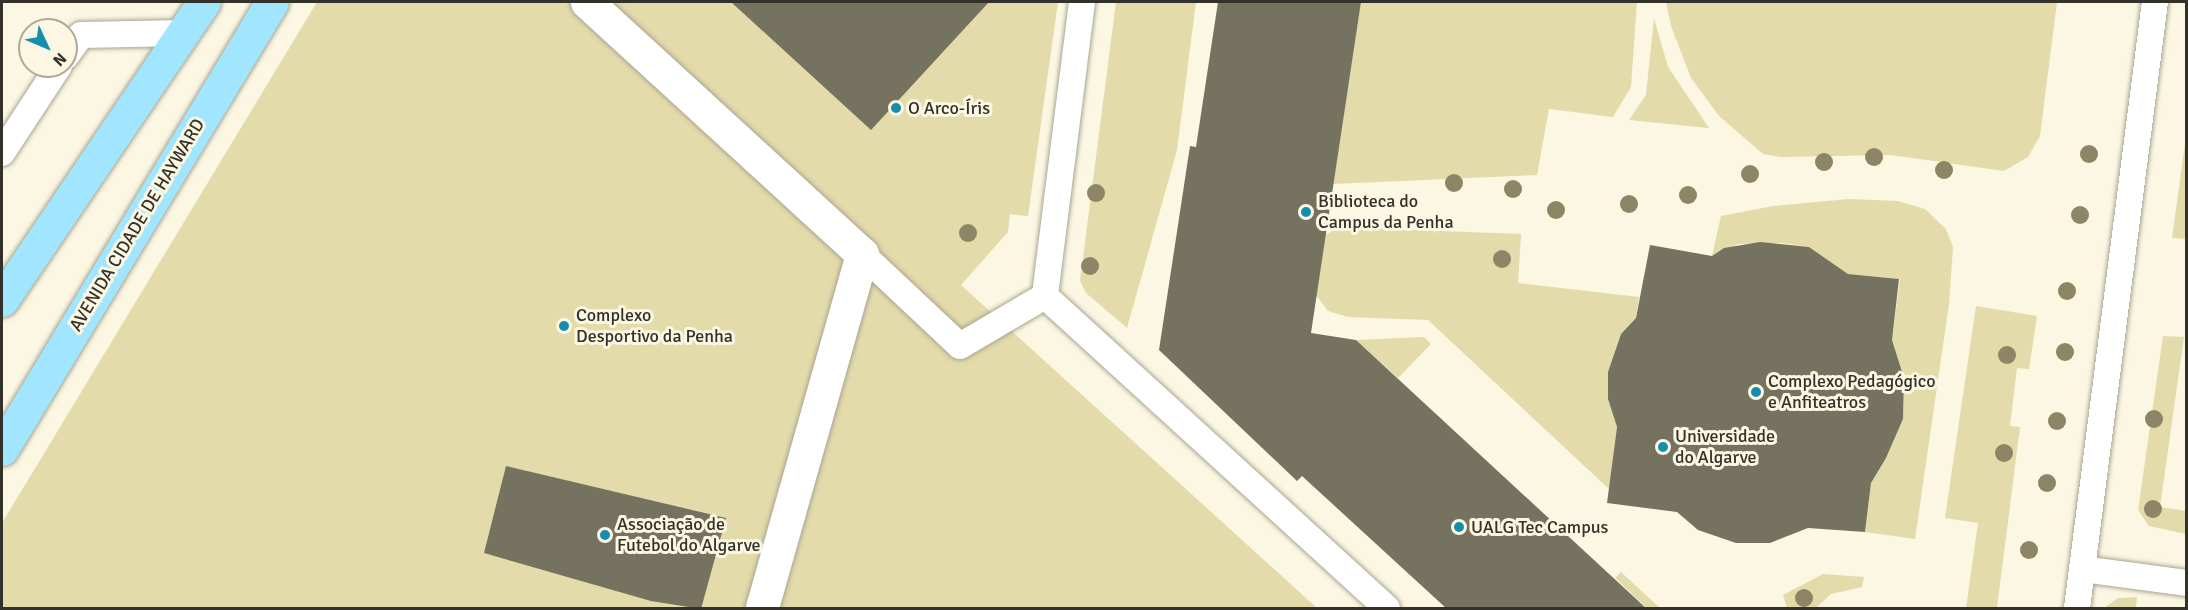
<!DOCTYPE html>
<meta charset="utf-8">
<style>
body{margin:0}
#map{position:relative;width:2188px;height:610px;overflow:hidden;background:#fbf7e2;font-family:Signika,sans-serif}
div>[style]{position:absolute}
[style*='--x']{left:calc(var(--x)*1px);top:calc(var(--y)*1px);width:calc(var(--w)*1px);rotate:calc(var(--a)*1deg)}
.green>*{inset:0;background:#e4dbab}
.building>*{inset:0;background:#767260}
.roads{filter:drop-shadow(0 0 2px #a9a592) drop-shadow(0 0 2px #a9a592)}
.lane>*{height:26px;margin:-13px;padding:0 13px;transform-origin:13px;border-radius:13px;background:#fff}
.street>*{height:33px;margin:-16.5px;padding:0 16.5px;transform-origin:16.5px;border-radius:16.5px;background:#fff}
.primary>*{height:33px;margin:-16.5px;padding:0 16.5px;transform-origin:16.5px;border-radius:16.5px;background:#a1e6fe}
.trees>*{width:18px;height:18px;margin:-9px;border-radius:50%;background:#8c8666}
.dots>*{width:16px;height:16px;translate:-50% -50%;box-sizing:border-box;border:3px solid #fbf7e2;border-radius:50%}
span{translate:-50% -50%;white-space:nowrap;text-align:center;line-height:1.15;-webkit-text-stroke:6px #fbf7e2;paint-order:stroke}
.poi-label{font-size:18px;color:#33322a}
.left{translate:0 -50%;text-align:left}
.street-label{font-size:18px;color:#33322a}
.frame{position:absolute;inset:0;border:3px solid #33322a;pointer-events:none}
.north{position:absolute;left:18px;top:18px;width:60px;height:60px;box-sizing:border-box;background:#fbf7e2;border:2px solid #aba898;border-radius:50%;rotate:134deg;font-size:16px;font-weight:700;line-height:24px;text-align:center;color:#33322a}
.north::after{content:'';display:block;margin:auto;width:21px;height:27px;background:#158daf;clip-path:polygon(50% 0,100% 100%,50% 72%,0 100%)}
</style>
<div id="map">
<div class="green">
<div style="clip-path:polygon(317px 2px,1058px 2px,1028px 216px,1010px 214px,1008px 232px,961px 285px,1317px 608px,2px 608px,2px 523px)"></div>
<div style="clip-path:polygon(1116px 2px,1196px 2px,1177px 150px,1127px 328px,1086px 293px,1080px 281px)"></div>
<div style="clip-path:polygon(1361px 2px,1637px 2px,1631px 87px,1613px 117px,1549px 109px,1537px 175px,1333px 184px)"></div>
<div style="clip-path:polygon(1666px 2px,2057px 2px,2040px 136px,2028px 157px,2004px 171px,1891px 155px,1780px 157px,1763px 154px,1719px 116px,1691px 78px,1671px 26px)"></div>
<div style="clip-path:polygon(1654px 18px,1668px 67px,1709px 128px,1629px 120px,1646px 95px)"></div>
<div style="clip-path:polygon(2186px 137px,2186px 239px,2172px 238px)"></div>
<div style="clip-path:polygon(1849px 199px,1898px 201px,1925px 209px,1946px 229px,1953px 247px,1949px 304px,1915px 539px,1865px 532px,1871px 483px,1886px 458px,1903px 419px,1904px 378px,1892px 340px,1900px 279px,1848px 274px,1809px 247px,1783px 243px,1738px 244px,1712px 256px,1721px 216px,1773px 206px)"></div>
<div style="clip-path:polygon(1338px 227px,1521px 234px,1518px 283px,1639px 297px,1636px 318px,1621px 334px,1608px 372px,1608px 399px,1617px 427px,1609px 489px,1428px 320px,1348px 317px,1328px 311px,1316px 295px,1326px 235px)"></div>
<div style="clip-path:polygon(1976px 306px,2037px 316px,2029px 369px,2017px 368px,2010px 426px,2020px 427px,1997px 608px,1966px 608px,1978px 523px,1945px 518px)"></div>
<div style="clip-path:polygon(2163px 336px,2184px 337px,2160px 507px,2186px 511px,2186px 534px,2149px 526px,2138px 510px)"></div>
<div style="clip-path:polygon(1424px 337px,1431px 344px,1398px 378px,1356px 340px)"></div>
<div style="clip-path:polygon(1621px 572px,1660px 608px,1647px 608px,1615px 578px)"></div>
<div style="clip-path:polygon(1823px 574px,1864px 577px,1862px 587px,1831px 594px,1816px 608px,1787px 608px,1783px 595px)"></div>
<div style="clip-path:polygon(2137px 597px,2136px 608px,2104px 608px,2118px 598px)"></div>
</div>
<div class="building">
<div style="clip-path:polygon(731px 2px,989px 2px,871px 130px)"></div>
<div style="clip-path:polygon(1218px 2px,1361px 2px,1311px 333px,1356px 340px,1647px 609px,1447px 609px,1302px 476px,1297px 481px,1159px 350px,1190px 146px,1196px 147px)"></div>
<div style="clip-path:polygon(1760px 242px,1809px 247px,1848px 274px,1899px 279px,1892px 340px,1904px 378px,1903px 419px,1886px 458px,1871px 483px,1865px 532px,1808px 528px,1770px 543px,1736px 543px,1698px 530px,1677px 512px,1607px 503px,1617px 427px,1608px 399px,1608px 372px,1621px 334px,1636px 318px,1650px 245px,1712px 256px,1724px 248px)"></div>
<div style="clip-path:polygon(506px 466px,726px 518px,701px 609px,651px 601px,484px 553px)"></div>
</div>
<div class="roads">
<div class="lane">
<div style="--x:1082;--y:2;--w:296;--a:97.2"></div>
<div style="--x:1045;--y:296;--w:463;--a:42.4"></div>
<div style="--x:66;--y:56;--w:26;--a:-54"></div>
<div style="--x:81;--y:35;--w:102;--a:-1.1"></div>
<div style="--x:2;--y:153;--w:104;--a:-56.8"></div>
<div style="--x:862;--y:254;--w:134;--a:43.2"></div>
<div style="--x:960;--y:346;--w:99;--a:-30.5"></div>
<div style="--x:2083;--y:569;--w:104;--a:7.7"></div>
<div style="--x:2077;--y:608;--w:611;--a:-82.67"></div>
</div>
<div class="street">
<div style="--x:587;--y:2;--w:373;--a:42.5"></div>
<div style="--x:862;--y:254;--w:368;--a:105.8"></div>
</div>
<div class="primary">
<div style="--x:2;--y:300;--w:360;--a:-55.9"></div>
<div style="--x:2;--y:449;--w:522;--a:-58.87"></div>
</div>
</div>
<div class="trees">
<div style="left:2089px;top:154px"></div>
<div style="left:1874px;top:157px"></div>
<div style="left:1824px;top:162px"></div>
<div style="left:1944px;top:170px"></div>
<div style="left:1750px;top:174px"></div>
<div style="left:1454px;top:183px"></div>
<div style="left:1513px;top:189px"></div>
<div style="left:1096px;top:193px"></div>
<div style="left:1688px;top:195px"></div>
<div style="left:1629px;top:204px"></div>
<div style="left:1556px;top:210px"></div>
<div style="left:2080px;top:215px"></div>
<div style="left:968px;top:233px"></div>
<div style="left:1502px;top:259px"></div>
<div style="left:1090px;top:266px"></div>
<div style="left:2067px;top:291px"></div>
<div style="left:2065px;top:352px"></div>
<div style="left:2007px;top:355px"></div>
<div style="left:2154px;top:419px"></div>
<div style="left:2057px;top:421px"></div>
<div style="left:2004px;top:453px"></div>
<div style="left:2047px;top:483px"></div>
<div style="left:2153px;top:509px"></div>
<div style="left:2029px;top:550px"></div>
<div style="left:1804px;top:598px"></div>
</div>
<div class="dots">
<div style="left:896px;top:108px;background:#158daf"></div>
<div style="left:1306px;top:212px;background:#158daf"></div>
<div style="left:564px;top:326px;background:#158daf"></div>
<div style="left:1756px;top:392px;background:#158daf"></div>
<div style="left:1663px;top:447px;background:#158daf"></div>
<div style="left:1459px;top:527px;background:#158daf"></div>
<div style="left:605px;top:535px;background:#158daf"></div>
</div>
<div class="poi-label">
<span class="left" style="left:908px;top:108px">O Arco-Íris</span>
<span class="left" style="left:1318px;top:212px">Biblioteca do<br>Campus da Penha</span>
<span class="left" style="left:576px;top:326px">Complexo<br>Desportivo da Penha</span>
<span class="left" style="left:1768px;top:392px">Complexo Pedagógico<br>e Anfiteatros</span>
<span class="left" style="left:1675px;top:447px">Universidade<br>do Algarve</span>
<span class="left" style="left:617px;top:535px">Associação de<br>Futebol do Algarve</span>
<span class="left" style="left:1471px;top:527px">UALG Tec Campus</span>
</div>
<div class="street-label">
<span style="left:137px;top:225px;rotate:-59deg">AVENIDA CIDADE DE HAYWARD</span>
</div>
<div class="frame"></div>
<div class="north">N</div>
</div>
